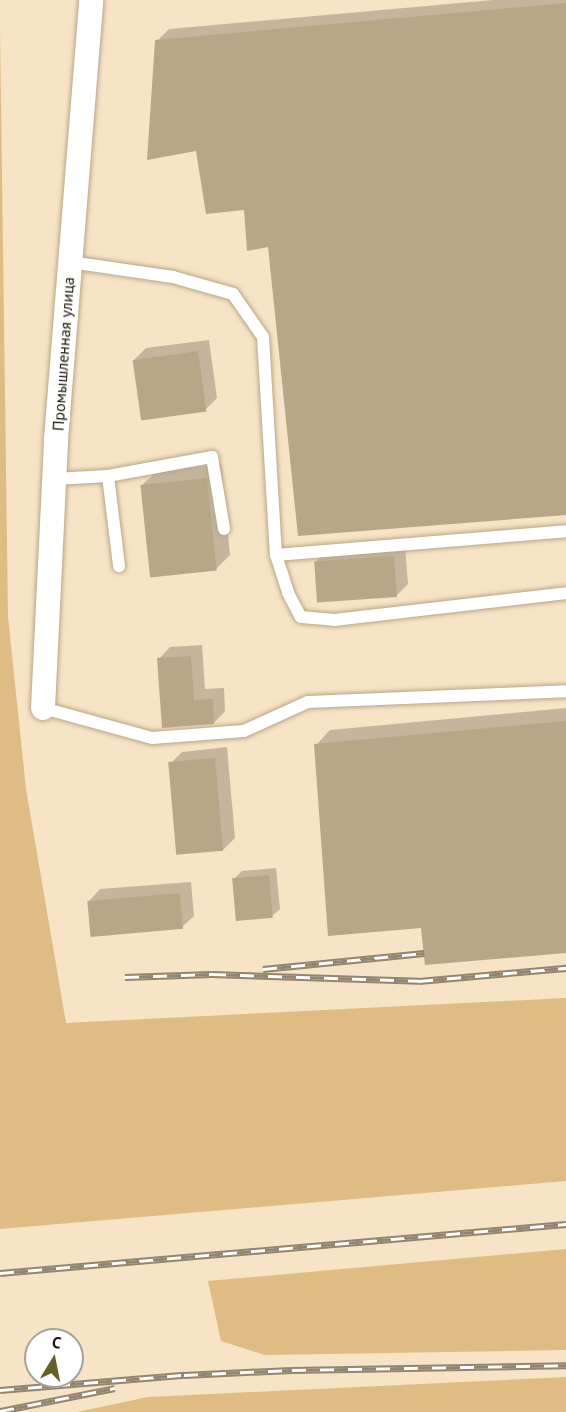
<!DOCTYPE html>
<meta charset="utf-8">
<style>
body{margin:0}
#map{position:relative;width:566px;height:1412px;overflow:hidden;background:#f7e3c5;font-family:"PT Sans",sans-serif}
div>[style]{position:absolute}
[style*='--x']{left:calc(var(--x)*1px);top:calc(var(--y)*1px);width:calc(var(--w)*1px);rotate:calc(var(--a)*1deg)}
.green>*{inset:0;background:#e0bc85}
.shadow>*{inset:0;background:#0003}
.building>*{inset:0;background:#b9a689;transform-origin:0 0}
.roads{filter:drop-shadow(0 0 2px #b8a588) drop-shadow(0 0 2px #b8a588)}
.service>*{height:12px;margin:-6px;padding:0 6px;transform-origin:6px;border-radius:6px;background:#fff}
.minor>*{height:24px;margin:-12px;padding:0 12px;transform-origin:12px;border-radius:12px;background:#fff}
.rail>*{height:7px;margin-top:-3.5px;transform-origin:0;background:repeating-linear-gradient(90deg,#fff 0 14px,#938570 0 28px);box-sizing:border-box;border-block:2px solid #938570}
span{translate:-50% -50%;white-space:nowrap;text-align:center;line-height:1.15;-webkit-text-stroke:5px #fff;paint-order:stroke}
.street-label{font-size:16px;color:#1d160b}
.north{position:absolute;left:24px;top:1328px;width:60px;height:60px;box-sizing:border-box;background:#fff;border:2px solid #a5a29d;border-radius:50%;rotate:10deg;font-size:16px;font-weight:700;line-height:24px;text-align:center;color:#1d160b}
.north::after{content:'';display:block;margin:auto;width:21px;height:27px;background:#665f2c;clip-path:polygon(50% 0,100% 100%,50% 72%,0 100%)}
</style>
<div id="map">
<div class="green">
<div style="clip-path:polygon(0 26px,8px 617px,26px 789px,66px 1023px,566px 998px,566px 1181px,0 1229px)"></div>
<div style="clip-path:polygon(566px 1249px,566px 1350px,265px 1355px,221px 1341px,208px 1281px)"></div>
<div style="clip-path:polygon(566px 1377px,566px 1412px,77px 1412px,148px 1397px)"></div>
</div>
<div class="shadow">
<div style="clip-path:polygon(493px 0,566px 0,566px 513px,269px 246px,245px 208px,198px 150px,157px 41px,169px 29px)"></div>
<div style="clip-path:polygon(209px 340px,217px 398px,205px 410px,134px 360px,146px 348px)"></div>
<div style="clip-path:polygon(221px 464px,230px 555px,215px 570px,142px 485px,157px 471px)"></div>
<div style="clip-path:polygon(405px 545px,408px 584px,397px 595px,315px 562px,327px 550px)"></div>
<div style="clip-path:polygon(202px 645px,205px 689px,224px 688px,225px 711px,214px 723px,164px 726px,159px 659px,170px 647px)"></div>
<div style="clip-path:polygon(566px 708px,566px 952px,423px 927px,316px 745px,330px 730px)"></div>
<div style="clip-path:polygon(227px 747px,235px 838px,223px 850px,170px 764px,182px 752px)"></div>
<div style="clip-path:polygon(276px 868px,280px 909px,272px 916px,234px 879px,242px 871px)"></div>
<div style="clip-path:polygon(191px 882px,194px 916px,182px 927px,89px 901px,100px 889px)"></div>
</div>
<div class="building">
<div style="clip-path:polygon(566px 3px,566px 515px,298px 536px,268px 247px,247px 251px,244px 210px,206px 214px,196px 151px,147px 160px,155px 40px)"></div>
<div style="left:198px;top:351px;width:61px;height:66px;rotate:82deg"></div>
<div style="left:207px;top:478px;width:93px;height:67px;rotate:84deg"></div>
<div style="left:394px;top:556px;width:41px;height:80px;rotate:86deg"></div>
<div style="clip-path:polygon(191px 656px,194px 700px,213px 699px,214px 724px,162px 728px,157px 658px)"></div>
<div style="clip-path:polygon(566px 721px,566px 953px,425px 965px,421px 928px,328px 936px,314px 744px)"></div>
<div style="left:215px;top:758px;width:93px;height:47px;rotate:85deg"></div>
<div style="left:269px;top:875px;width:43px;height:37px;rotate:85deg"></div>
<div style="left:180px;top:893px;width:36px;height:93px;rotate:85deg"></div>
</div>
<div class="roads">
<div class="service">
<div style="--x:70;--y:262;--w:104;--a:8.3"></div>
<div style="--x:173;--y:277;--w:62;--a:15.8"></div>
<div style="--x:233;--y:294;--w:52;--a:55.1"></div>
<div style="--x:263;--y:337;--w:218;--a:86.6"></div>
<div style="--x:276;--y:555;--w:40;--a:72"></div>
<div style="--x:288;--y:593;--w:27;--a:62"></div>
<div style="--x:301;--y:617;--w:33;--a:5"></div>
<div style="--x:334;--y:620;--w:234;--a:-6.6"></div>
<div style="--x:108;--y:476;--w:91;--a:83"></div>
<div style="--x:54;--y:479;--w:54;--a:-3.2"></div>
<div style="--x:108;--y:476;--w:106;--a:-10.4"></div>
<div style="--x:212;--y:457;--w:73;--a:80.5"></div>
<div style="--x:276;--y:555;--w:291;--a:-4.7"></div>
<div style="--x:43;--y:708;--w:113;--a:15.4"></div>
<div style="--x:152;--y:738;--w:92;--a:-4.4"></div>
<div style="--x:244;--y:731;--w:70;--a:-24.4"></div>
<div style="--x:308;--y:702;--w:258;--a:-2.4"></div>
</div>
<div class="minor">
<div style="--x:43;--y:708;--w:269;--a:-87.2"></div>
<div style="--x:56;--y:439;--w:440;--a:-85.4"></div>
</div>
</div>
<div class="rail">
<div style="--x:263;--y:969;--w:162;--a:-5.7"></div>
<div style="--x:125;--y:977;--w:87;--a:-2"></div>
<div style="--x:212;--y:974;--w:207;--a:1.9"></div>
<div style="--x:419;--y:981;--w:148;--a:-5.1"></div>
<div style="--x:0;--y:1273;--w:568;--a:-4.95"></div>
<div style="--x:0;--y:1390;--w:185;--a:-4.7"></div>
<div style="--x:184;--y:1375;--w:108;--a:-2.7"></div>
<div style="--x:292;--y:1370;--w:274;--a:-1"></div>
<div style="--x:0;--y:1411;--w:117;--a:-11.3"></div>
</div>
<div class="street-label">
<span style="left:63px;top:354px;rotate:-86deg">Промышленная улица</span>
</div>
<div class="north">С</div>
</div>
